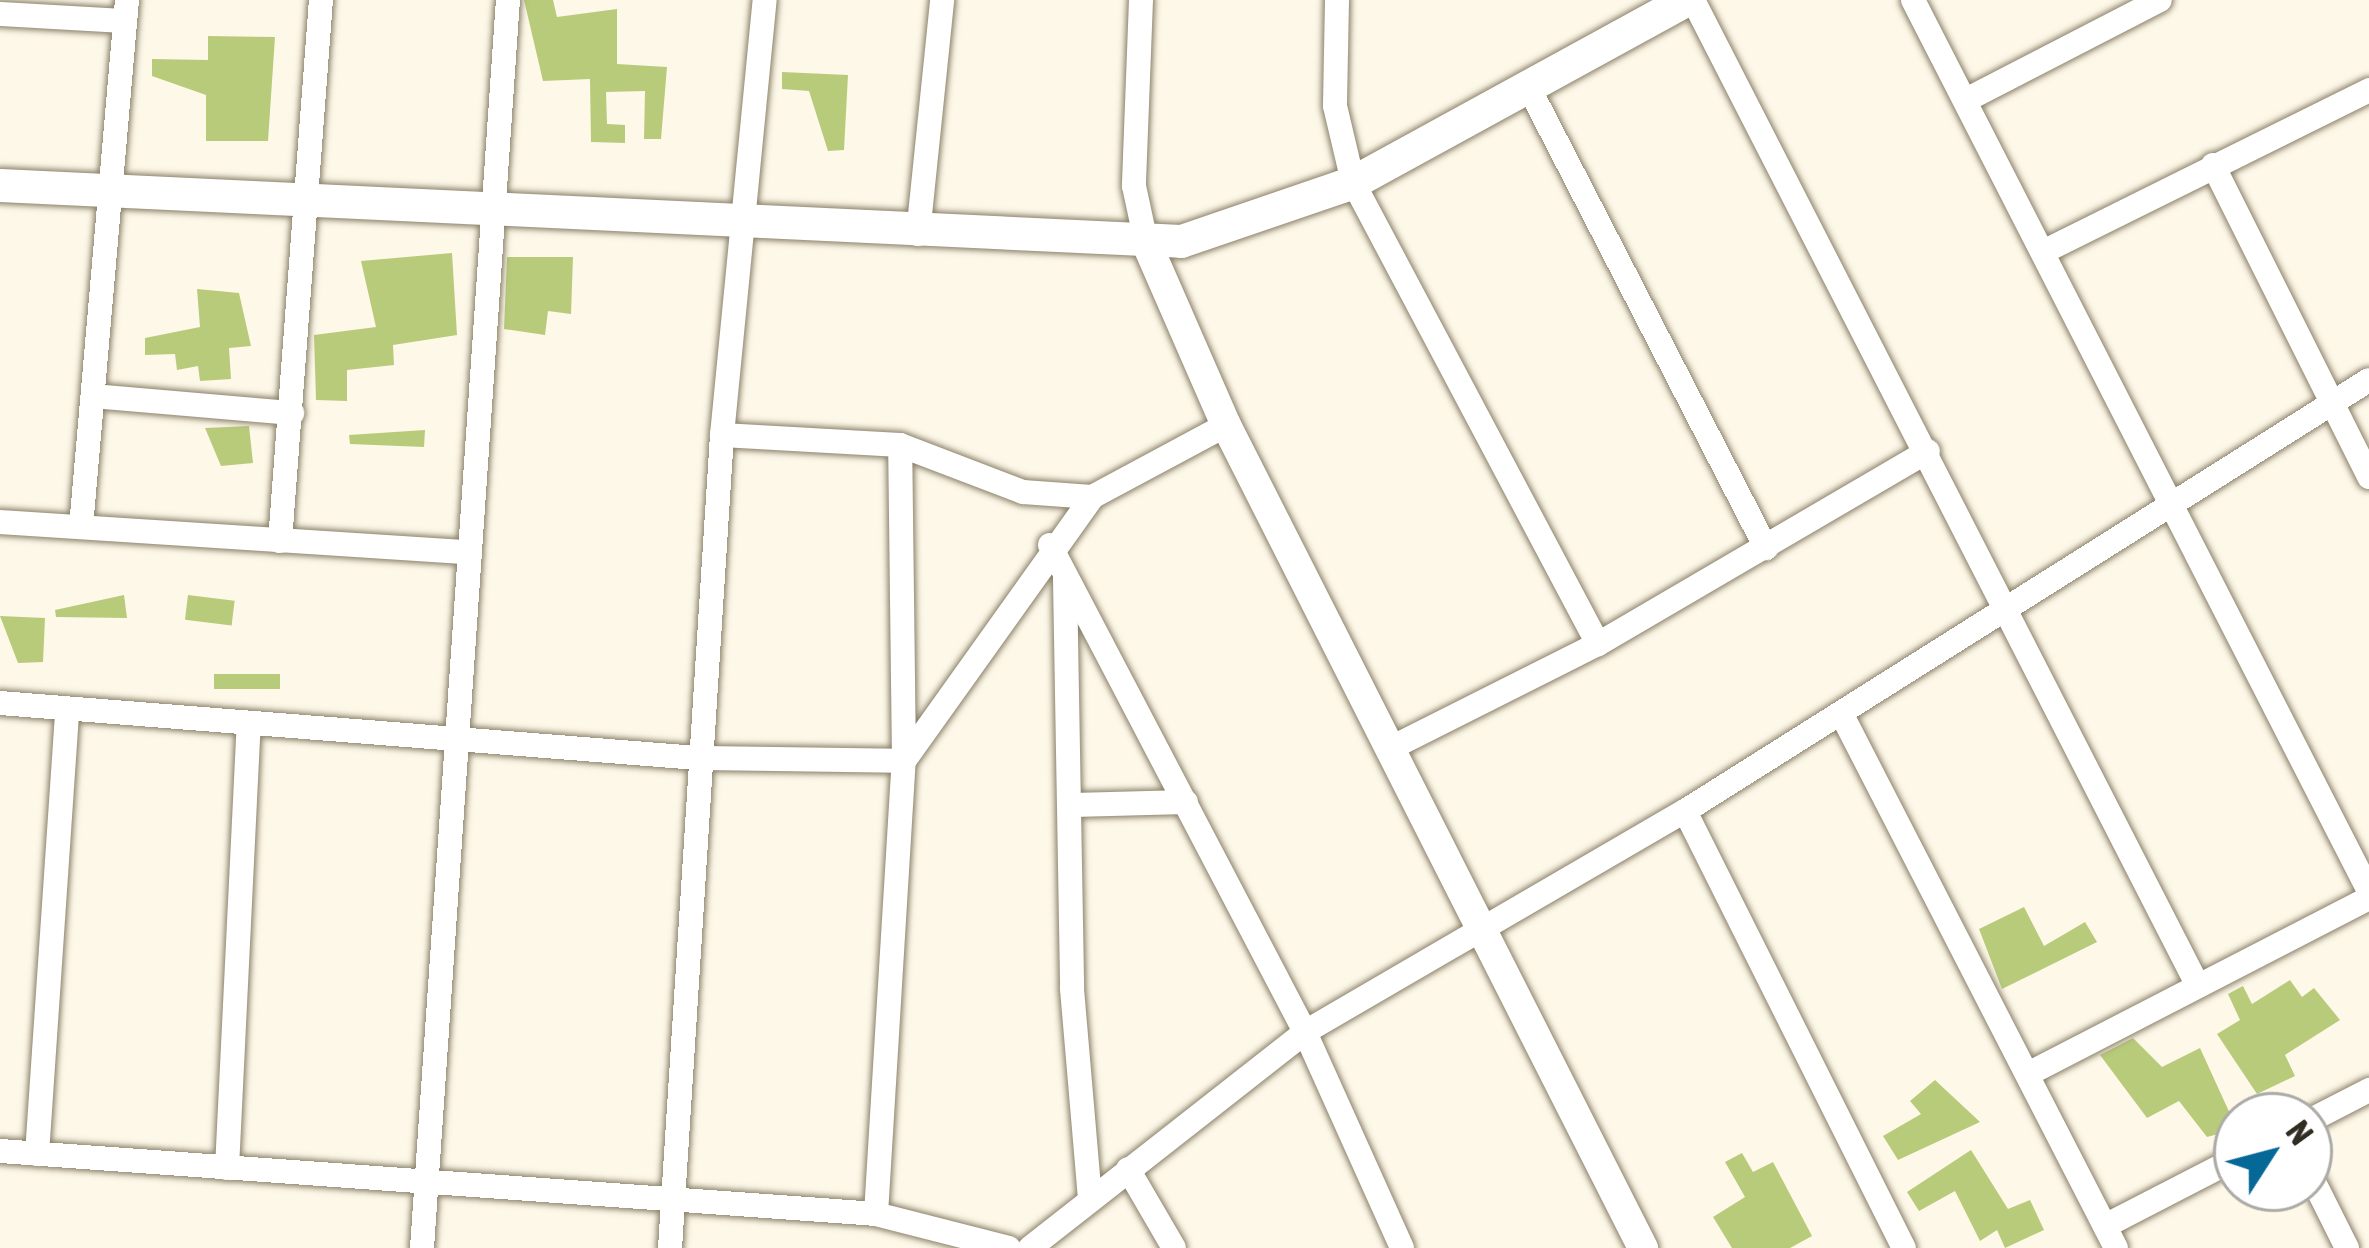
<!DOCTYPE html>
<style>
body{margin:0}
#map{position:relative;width:2369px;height:1248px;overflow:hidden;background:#fef8e9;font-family:"Asap Condensed",sans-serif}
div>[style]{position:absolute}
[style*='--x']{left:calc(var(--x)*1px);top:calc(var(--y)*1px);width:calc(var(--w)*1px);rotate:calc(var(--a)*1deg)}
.building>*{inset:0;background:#b8cb7b;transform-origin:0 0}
.roads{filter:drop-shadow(0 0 3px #8a8169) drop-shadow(0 0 3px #8a8169)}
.minor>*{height:24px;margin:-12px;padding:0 12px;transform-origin:12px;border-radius:12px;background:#fff}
.tertiary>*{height:30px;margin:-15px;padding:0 15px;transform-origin:15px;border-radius:15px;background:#fff}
.secondary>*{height:33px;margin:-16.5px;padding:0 16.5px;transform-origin:16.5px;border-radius:16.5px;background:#fff}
span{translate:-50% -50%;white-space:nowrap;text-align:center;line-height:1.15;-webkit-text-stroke:9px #fff;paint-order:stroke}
.north{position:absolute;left:2213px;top:1092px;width:120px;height:120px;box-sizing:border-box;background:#fff;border:3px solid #adaba7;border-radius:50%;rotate:54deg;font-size:33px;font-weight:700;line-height:48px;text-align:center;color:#312d23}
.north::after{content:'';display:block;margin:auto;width:42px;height:54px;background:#066897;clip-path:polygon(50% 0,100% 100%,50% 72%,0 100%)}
</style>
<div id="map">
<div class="building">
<div style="clip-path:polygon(524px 0,553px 0,557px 17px,617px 9px,617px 64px,667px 67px,661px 139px,644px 139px,645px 91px,606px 92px,607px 124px,625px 125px,625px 143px,591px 142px,590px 79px,543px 81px)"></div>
<div style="clip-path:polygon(208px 36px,275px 37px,268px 141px,206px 141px,206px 95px,152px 76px,152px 59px,208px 60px)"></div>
<div style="clip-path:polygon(782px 72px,848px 75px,844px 150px,828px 151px,809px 91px,782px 89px)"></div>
<div style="clip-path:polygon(452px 253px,457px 335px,393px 345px,394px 365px,347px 370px,347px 401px,316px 400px,314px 335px,376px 327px,361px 261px)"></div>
<div style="clip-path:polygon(507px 257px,573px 257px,571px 314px,548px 311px,545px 335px,504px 329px)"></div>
<div style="clip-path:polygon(197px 289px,239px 293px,251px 346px,229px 348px,231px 379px,200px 381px,198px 366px,177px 370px,175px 354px,145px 355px,145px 338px,200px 327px)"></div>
<div style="clip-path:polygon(249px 426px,253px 463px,221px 466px,205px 428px)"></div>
<div style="clip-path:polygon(425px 430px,424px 447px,350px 444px,349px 435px)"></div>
<div style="clip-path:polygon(124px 595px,127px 618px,56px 617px,55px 610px)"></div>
<div style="left:188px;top:595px;width:47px;height:25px;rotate:7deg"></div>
<div style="clip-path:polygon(0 616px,45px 618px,43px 662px,18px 663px)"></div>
<div style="left:280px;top:674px;width:15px;height:66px;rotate:90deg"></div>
<div style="clip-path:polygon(2024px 907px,2044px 946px,2085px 922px,2097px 942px,2002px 989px,1979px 929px)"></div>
<div style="clip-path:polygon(2290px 980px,2302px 997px,2314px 988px,2340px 1020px,2285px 1055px,2295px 1076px,2257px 1094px,2217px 1034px,2240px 1020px,2228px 994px,2243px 986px,2252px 1004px)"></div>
<div style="clip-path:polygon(2133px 1038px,2162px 1067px,2200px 1048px,2237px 1129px,2207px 1137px,2179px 1101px,2147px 1118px,2100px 1055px)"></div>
<div style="clip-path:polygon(1935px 1080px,1980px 1122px,1898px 1160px,1883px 1136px,1921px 1114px,1910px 1101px)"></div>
<div style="clip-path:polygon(1971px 1150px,2008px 1209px,2030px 1200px,2044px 1230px,2005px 1248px,1997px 1230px,1980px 1241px,1955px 1191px,1919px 1211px,1907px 1192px)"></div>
<div style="clip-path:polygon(1742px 1153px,1753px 1172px,1773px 1162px,1812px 1236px,1790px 1248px,1732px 1248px,1713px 1217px,1745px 1197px,1725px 1162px)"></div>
</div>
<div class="roads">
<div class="minor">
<div style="--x:1141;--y:0;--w:186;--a:92.2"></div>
<div style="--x:1134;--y:186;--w:57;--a:77.9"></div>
<div style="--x:1337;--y:0;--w:106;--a:91.1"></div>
<div style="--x:1335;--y:106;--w:78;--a:76.7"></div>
<div style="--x:1353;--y:182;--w:523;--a:62.06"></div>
<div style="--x:1693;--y:0;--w:1106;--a:62.88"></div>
<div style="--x:1913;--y:0;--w:1001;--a:62.9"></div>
<div style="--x:0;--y:14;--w:125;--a:3.2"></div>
<div style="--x:1528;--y:86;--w:520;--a:62.74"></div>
<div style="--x:1966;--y:100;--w:218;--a:-27.3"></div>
<div style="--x:2213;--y:165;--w:349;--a:63.4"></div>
<div style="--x:918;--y:234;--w:235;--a:-84.1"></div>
<div style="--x:2043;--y:252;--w:364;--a:-26.4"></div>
<div style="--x:93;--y:396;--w:200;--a:4.9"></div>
<div style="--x:722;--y:435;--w:178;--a:3.2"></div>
<div style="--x:900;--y:445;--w:132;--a:20.9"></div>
<div style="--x:1023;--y:492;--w:69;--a:4.1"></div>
<div style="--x:0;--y:522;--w:464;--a:3.7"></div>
<div style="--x:81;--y:527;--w:529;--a:-85.01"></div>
<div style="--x:280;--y:541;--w:543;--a:-85.67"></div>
<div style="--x:1050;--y:545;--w:550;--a:62.36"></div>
<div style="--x:1305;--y:1032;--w:237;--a:65.8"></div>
<div style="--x:1065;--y:579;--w:410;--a:89"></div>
<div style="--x:1072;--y:989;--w:212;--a:85.1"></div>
<div style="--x:0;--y:703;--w:700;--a:4.51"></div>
<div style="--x:698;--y:758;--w:206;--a:0.8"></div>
<div style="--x:904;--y:761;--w:324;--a:-54.5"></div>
<div style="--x:1092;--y:497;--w:152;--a:-28.2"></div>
<div style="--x:1842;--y:715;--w:599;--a:62.79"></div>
<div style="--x:1389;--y:749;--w:234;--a:-26.7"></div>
<div style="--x:1598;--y:644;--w:382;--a:-30.3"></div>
<div style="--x:1073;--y:805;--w:113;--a:-1.5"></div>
<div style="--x:1685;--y:811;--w:489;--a:63.4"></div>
<div style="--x:2030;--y:1073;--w:382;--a:-27.3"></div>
<div style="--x:2309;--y:1121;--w:68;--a:-27.3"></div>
<div style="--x:0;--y:1151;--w:878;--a:4.11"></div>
<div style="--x:876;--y:1214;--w:137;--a:14.3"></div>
<div style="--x:37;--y:1154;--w:445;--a:-86.1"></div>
<div style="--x:227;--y:1168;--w:443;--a:-87.2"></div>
<div style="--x:1128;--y:1169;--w:91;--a:59.8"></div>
<div style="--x:2309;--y:1172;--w:85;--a:63.4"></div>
<div style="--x:876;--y:1214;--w:454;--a:-86.5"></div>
<div style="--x:904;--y:761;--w:316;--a:-90.7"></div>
<div style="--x:2105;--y:1226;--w:148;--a:-27.3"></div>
<div style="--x:422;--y:1248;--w:1251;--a:-86.06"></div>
<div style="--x:670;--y:1248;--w:815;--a:-86.34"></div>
<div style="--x:722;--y:435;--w:437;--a:-84.4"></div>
<div style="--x:1030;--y:1248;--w:350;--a:-38.1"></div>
<div style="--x:1305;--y:1032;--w:440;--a:-30.2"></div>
<div style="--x:1685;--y:811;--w:808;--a:-32.22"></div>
</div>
<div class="tertiary">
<div style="--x:1146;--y:242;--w:200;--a:66.4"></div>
<div style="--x:1226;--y:425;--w:923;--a:63.13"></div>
</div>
<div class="secondary">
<div style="--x:0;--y:185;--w:1182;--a:2.71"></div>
<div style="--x:1181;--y:241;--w:182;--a:-18.9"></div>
<div style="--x:1353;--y:182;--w:379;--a:-28.7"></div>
</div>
</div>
<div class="north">N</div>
</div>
